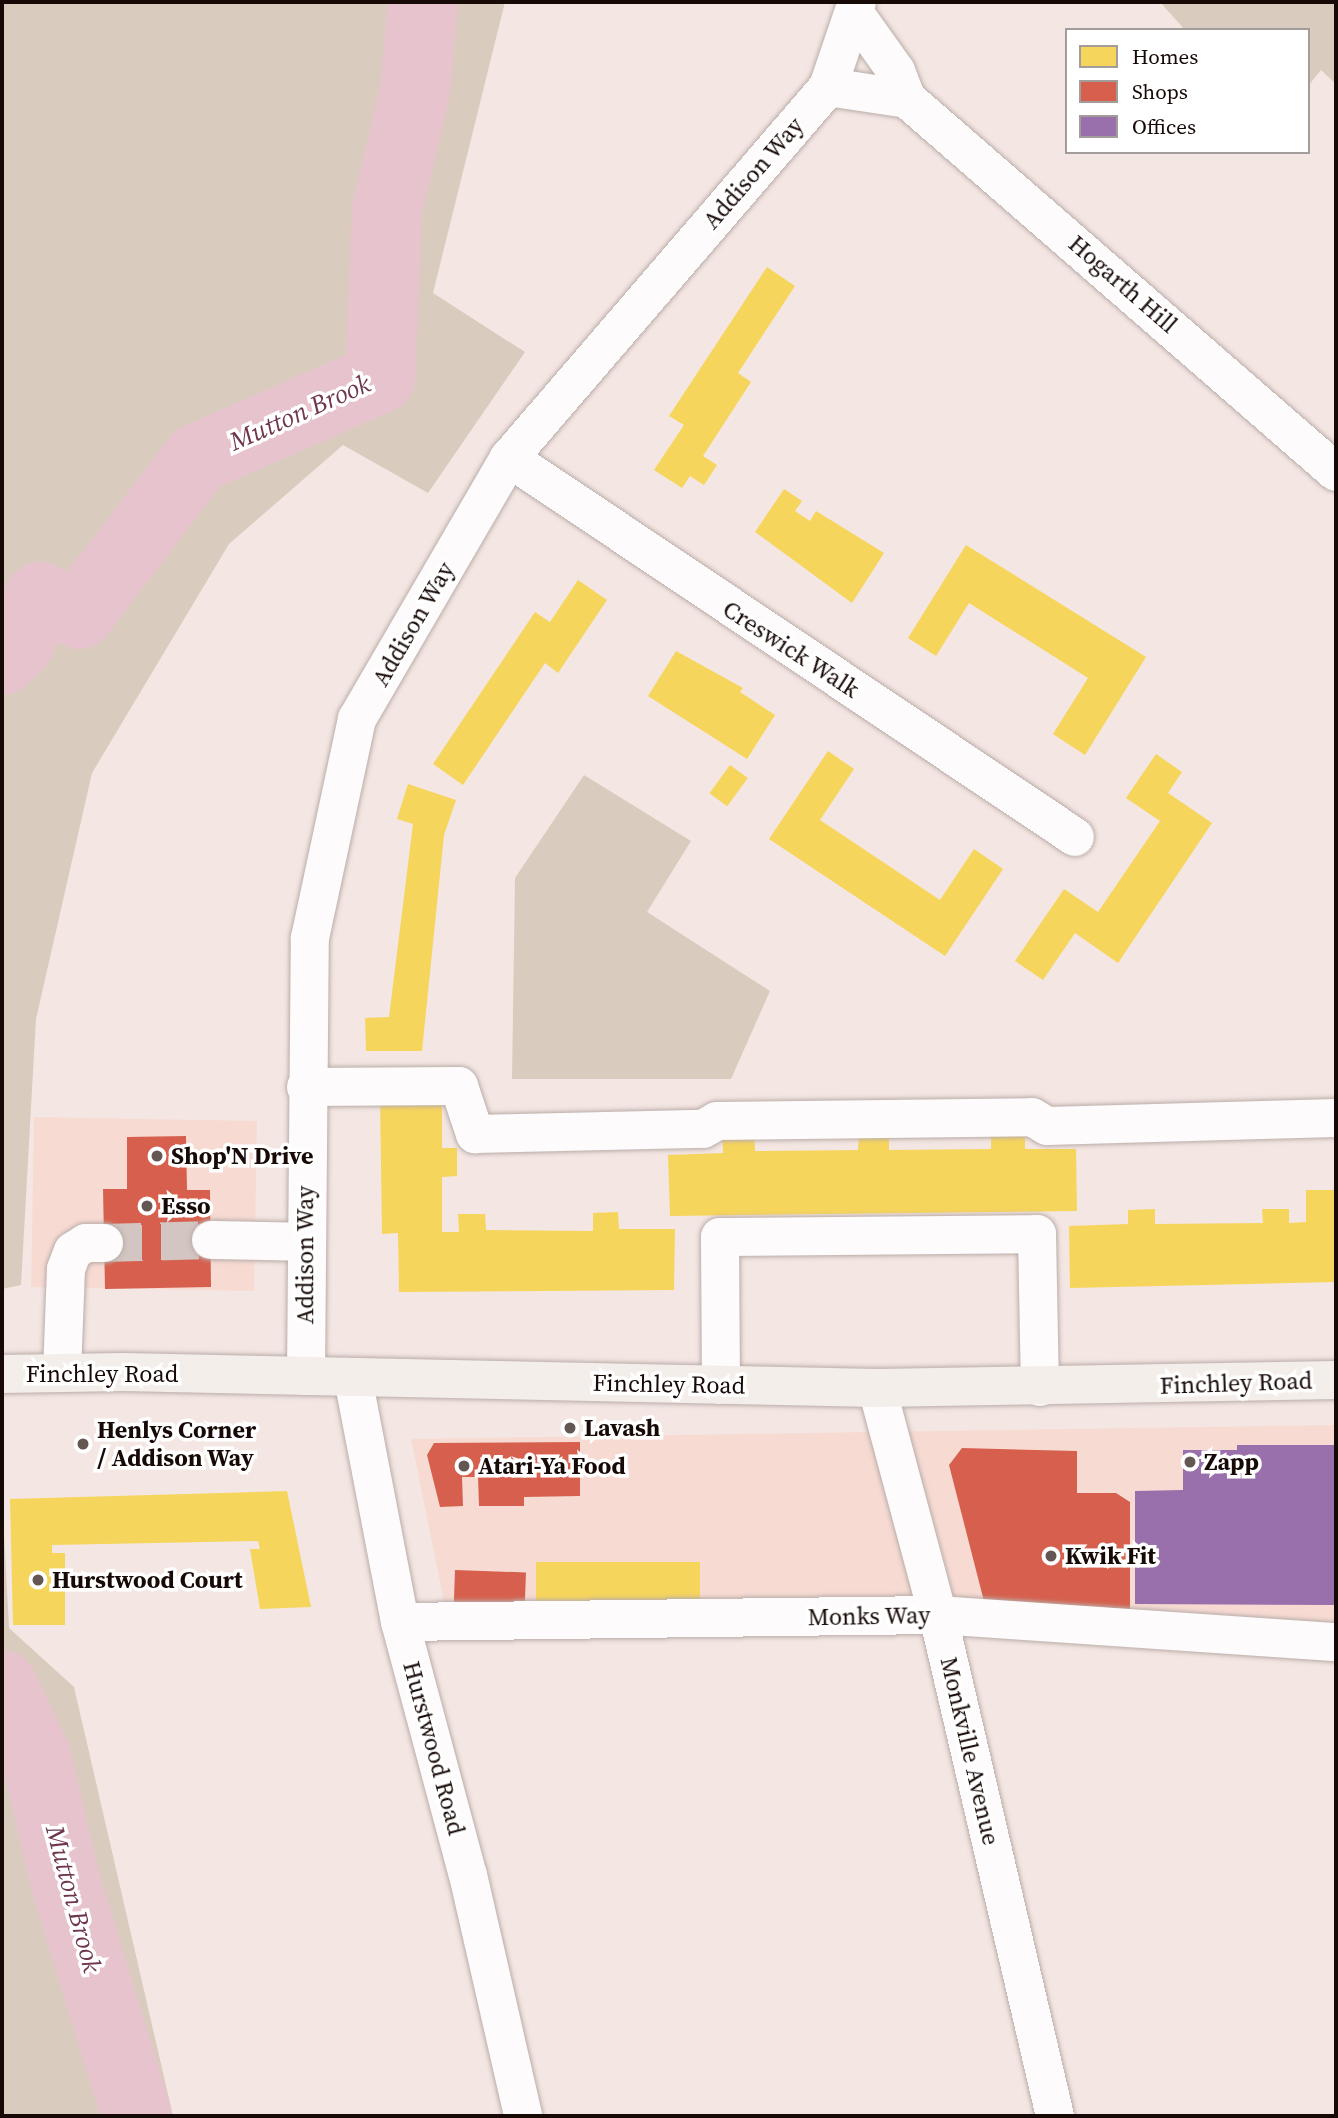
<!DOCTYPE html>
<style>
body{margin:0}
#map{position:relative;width:1338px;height:2118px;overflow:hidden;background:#f4e6e2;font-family:"Source Serif 4",serif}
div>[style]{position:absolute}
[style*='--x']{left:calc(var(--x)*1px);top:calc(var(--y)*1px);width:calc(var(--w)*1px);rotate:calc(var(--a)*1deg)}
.built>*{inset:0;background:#f7dbd3;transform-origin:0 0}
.green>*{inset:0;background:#d9ccbe}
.homes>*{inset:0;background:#f6d55c;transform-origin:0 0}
.shops>*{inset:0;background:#d6604d;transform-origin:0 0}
.offices>*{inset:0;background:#9970ab}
.river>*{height:70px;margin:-35px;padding:0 35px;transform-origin:35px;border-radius:35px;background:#e7c4cd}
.minor-tunnel>*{height:38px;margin-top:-19px;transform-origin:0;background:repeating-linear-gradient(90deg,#d3c5c1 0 38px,transparent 0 57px)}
.roads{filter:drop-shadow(0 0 2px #baada9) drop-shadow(0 0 2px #baada9)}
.minor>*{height:38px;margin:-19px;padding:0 19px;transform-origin:19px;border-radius:19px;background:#fdfbfb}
.major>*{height:38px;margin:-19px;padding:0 19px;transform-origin:19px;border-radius:19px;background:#f4eeea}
.dots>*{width:19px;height:19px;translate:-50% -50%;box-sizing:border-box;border:4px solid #fff;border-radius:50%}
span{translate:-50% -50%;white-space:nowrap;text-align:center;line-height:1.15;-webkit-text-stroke:7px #fff;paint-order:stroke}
.street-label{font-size:24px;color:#160906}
.poi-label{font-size:24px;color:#160906;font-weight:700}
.left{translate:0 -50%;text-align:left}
.water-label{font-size:26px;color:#6f374e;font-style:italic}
.frame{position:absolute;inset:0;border:4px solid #160906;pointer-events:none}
.legend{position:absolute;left:1065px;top:28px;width:245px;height:126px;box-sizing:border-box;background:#fff;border:2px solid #a29d9b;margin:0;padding:9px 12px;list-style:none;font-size:21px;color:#160906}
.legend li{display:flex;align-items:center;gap:14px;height:35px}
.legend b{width:35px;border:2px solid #a29d9b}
</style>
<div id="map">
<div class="built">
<div style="left:257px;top:1121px;width:170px;height:223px;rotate:91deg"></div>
<div style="clip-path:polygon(1336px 1425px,1336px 1642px,448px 1621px,411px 1439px)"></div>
</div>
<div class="green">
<div style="clip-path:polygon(2px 2px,505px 2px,433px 293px,525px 352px,428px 493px,343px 445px,229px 544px,92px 773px,36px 1019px,21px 1285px,2px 1289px)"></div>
<div style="clip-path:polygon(1160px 2px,1336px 2px,1336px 84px,1321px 70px,1308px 86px,1308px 30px,1185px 30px)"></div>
<div style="clip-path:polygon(584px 775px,691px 841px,647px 912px,770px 991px,731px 1079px,512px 1079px,515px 878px)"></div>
<div style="clip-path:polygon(2px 1493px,9px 1628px,74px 1687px,173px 2116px,2px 2116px)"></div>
</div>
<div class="homes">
<div style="clip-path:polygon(767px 267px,795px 286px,738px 373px,751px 382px,703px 456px,717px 465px,704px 485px,690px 476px,682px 488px,654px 470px,684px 425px,669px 416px)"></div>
<div style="clip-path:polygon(784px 489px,802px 501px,795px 511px,810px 521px,816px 511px,884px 553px,852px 603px,755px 532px)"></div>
<div style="clip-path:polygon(966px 545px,1146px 657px,1085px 755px,1053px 734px,1088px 678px,969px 603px,936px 656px,908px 638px)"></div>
<div style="clip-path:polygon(578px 580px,607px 600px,558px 673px,545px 663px,463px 785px,433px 764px,535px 612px,550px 622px)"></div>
<div style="clip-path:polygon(676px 651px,743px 688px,740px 692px,775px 715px,747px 759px,648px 696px)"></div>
<div style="clip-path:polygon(828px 751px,854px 769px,820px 820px,940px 900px,974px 849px,1003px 869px,945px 956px,769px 839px)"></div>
<div style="clip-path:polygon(1156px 754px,1182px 772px,1168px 793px,1212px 823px,1118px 963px,1075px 933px,1043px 980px,1015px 961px,1064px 889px,1098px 912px,1160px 821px,1126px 798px)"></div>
<div style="left:730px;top:765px;width:22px;height:35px;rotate:36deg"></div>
<div style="clip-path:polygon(408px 784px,456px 800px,444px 835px,422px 1051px,366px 1051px,365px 1018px,389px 1017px,413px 824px,397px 819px)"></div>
<div style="clip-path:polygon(442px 1092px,442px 1148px,457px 1148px,457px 1176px,442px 1177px,442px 1232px,459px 1232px,458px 1214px,485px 1214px,486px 1230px,593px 1231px,593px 1213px,618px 1212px,619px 1229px,675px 1229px,674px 1290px,399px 1292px,398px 1233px,382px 1234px,380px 1094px)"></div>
<div style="clip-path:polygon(991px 1129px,1025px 1129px,1025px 1149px,1076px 1149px,1077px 1211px,670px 1216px,668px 1155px,723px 1153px,722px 1132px,754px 1130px,755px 1151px,858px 1150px,859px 1130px,889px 1130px,889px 1150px,991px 1149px)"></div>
<div style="clip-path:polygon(1306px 1190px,1336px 1190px,1336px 1282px,1070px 1288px,1069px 1226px,1128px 1224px,1128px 1210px,1155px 1209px,1155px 1224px,1263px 1223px,1262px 1209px,1289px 1209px,1289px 1223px,1306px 1222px)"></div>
<div style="clip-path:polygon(287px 1491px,311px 1607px,260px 1609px,250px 1549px,260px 1549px,258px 1541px,52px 1545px,52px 1553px,65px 1553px,65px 1625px,13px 1625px,10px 1499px)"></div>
<div style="left:536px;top:1562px;width:164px;height:39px"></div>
</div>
<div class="shops">
<div style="clip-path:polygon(186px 1136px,187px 1190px,210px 1190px,211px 1287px,105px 1289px,103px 1189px,127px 1189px,127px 1137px)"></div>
<div style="clip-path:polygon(580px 1442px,580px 1496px,524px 1497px,524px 1506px,479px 1506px,478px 1477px,462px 1477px,463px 1506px,440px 1507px,427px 1455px,434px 1443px)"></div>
<div style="clip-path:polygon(962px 1448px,1077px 1451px,1077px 1493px,1116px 1493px,1130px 1502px,1130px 1620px,986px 1609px,949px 1465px)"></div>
<div style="left:455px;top:1570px;width:71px;height:34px;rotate:2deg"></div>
</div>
<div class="offices">
<div style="clip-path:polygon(1237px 1445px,1336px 1445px,1336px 1605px,1135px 1604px,1135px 1491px,1183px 1490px,1183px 1450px,1237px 1450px)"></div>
</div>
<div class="river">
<div style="--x:2;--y:660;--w:22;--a:-43"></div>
<div style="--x:18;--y:645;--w:53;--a:-65.4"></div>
<div style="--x:40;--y:597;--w:43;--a:23.6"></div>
<div style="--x:79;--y:614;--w:196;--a:-52.7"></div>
<div style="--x:198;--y:458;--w:199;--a:-23.7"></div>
<div style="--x:380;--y:378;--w:168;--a:-87.6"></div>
<div style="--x:387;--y:210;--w:122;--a:-76.8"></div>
<div style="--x:415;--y:91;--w:89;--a:-84.9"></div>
<div style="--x:2;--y:1685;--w:80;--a:64.7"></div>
<div style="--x:36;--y:1757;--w:130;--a:76.7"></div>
<div style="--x:66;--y:1884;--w:243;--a:73"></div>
</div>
<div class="minor-tunnel">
<div style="--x:104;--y:1243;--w:107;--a:-1.6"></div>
</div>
<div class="roads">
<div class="minor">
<div style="--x:856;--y:15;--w:69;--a:54.5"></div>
<div style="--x:896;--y:71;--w:30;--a:69"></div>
<div style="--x:907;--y:99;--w:568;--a:41.01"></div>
<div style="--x:828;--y:87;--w:80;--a:8.6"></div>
<div style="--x:509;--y:458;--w:681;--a:33.81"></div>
<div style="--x:306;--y:1087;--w:153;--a:-0.4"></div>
<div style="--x:459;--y:1086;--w:51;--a:71.6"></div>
<div style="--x:475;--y:1134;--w:228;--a:-1.3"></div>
<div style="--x:703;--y:1129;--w:16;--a:-30"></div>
<div style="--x:717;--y:1121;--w:315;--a:-0.7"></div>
<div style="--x:1032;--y:1117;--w:17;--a:31"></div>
<div style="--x:1047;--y:1126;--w:289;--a:-1.6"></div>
<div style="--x:211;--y:1240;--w:94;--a:1.2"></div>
<div style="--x:62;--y:1373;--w:104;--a:-87.8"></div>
<div style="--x:66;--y:1269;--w:19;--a:-69"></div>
<div style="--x:73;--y:1251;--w:15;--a:-32"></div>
<div style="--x:86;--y:1243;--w:18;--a:0"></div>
<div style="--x:306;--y:1376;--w:438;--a:-89.5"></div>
<div style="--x:310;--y:938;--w:224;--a:-77.9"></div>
<div style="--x:357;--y:719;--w:302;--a:-59.8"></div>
<div style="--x:509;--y:458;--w:489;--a:-49.3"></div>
<div style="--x:828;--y:87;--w:90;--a:-71.2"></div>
<div style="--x:353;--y:1378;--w:248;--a:79.1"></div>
<div style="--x:400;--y:1622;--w:262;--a:75"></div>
<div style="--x:468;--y:1875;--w:247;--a:77.1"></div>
<div style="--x:721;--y:1385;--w:148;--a:-90.4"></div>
<div style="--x:720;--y:1237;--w:317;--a:-0.5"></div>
<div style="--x:1037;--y:1234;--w:153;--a:88.9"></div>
<div style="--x:877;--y:1388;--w:235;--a:75"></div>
<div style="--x:938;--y:1615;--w:514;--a:76.86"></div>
<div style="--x:400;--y:1622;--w:538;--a:-0.75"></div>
<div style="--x:938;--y:1615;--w:399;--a:3.9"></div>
</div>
<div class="major">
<div style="--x:2;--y:1374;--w:121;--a:-0.9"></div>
<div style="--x:123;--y:1372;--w:754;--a:1.22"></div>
<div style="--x:877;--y:1388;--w:459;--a:-1"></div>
</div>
</div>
<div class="dots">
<div style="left:157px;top:1156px;background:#645653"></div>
<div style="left:147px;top:1206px;background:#645653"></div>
<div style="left:570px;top:1428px;background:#645653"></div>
<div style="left:83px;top:1444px;background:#645653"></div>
<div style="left:1190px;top:1462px;background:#645653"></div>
<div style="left:464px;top:1466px;background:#645653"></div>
<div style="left:1051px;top:1556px;background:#645653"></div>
<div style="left:38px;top:1580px;background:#645653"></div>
</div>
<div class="street-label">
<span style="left:753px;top:173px;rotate:-49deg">Addison Way</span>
<span style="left:1123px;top:284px;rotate:41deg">Hogarth Hill</span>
<span style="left:413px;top:624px;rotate:-60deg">Addison Way</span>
<span style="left:791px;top:649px;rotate:33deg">Creswick Walk</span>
<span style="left:305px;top:1255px;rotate:-90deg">Addison Way</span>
<span style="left:102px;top:1374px">Finchley Road</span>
<span style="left:1236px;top:1383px;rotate:-2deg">Finchley Road</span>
<span style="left:669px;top:1384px;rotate:1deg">Finchley Road</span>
<span style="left:869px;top:1616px;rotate:-1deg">Monks Way</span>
<span style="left:434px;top:1748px;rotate:75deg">Hurstwood Road</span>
<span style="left:970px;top:1751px;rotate:77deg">Monkville Avenue</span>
</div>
<div class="poi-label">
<span class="left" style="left:171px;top:1156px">Shop'N Drive</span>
<span class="left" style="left:161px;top:1206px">Esso</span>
<span class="left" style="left:584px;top:1428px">Lavash</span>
<span class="left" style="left:97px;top:1444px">Henlys Corner<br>/ Addison Way</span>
<span class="left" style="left:1204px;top:1462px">Zapp</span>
<span class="left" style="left:478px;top:1466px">Atari-Ya Food</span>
<span class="left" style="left:1065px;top:1556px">Kwik Fit</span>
<span class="left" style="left:52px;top:1580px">Hurstwood Court</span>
</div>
<div class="water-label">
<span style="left:300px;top:413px;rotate:-24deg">Mutton Brook</span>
<span style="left:73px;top:1899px;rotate:75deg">Mutton Brook</span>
</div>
<div class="frame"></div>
<ul class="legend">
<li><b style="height:19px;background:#f6d55c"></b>Homes</li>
<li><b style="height:19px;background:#d6604d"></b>Shops</li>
<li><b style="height:19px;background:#9970ab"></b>Offices</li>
</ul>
</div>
